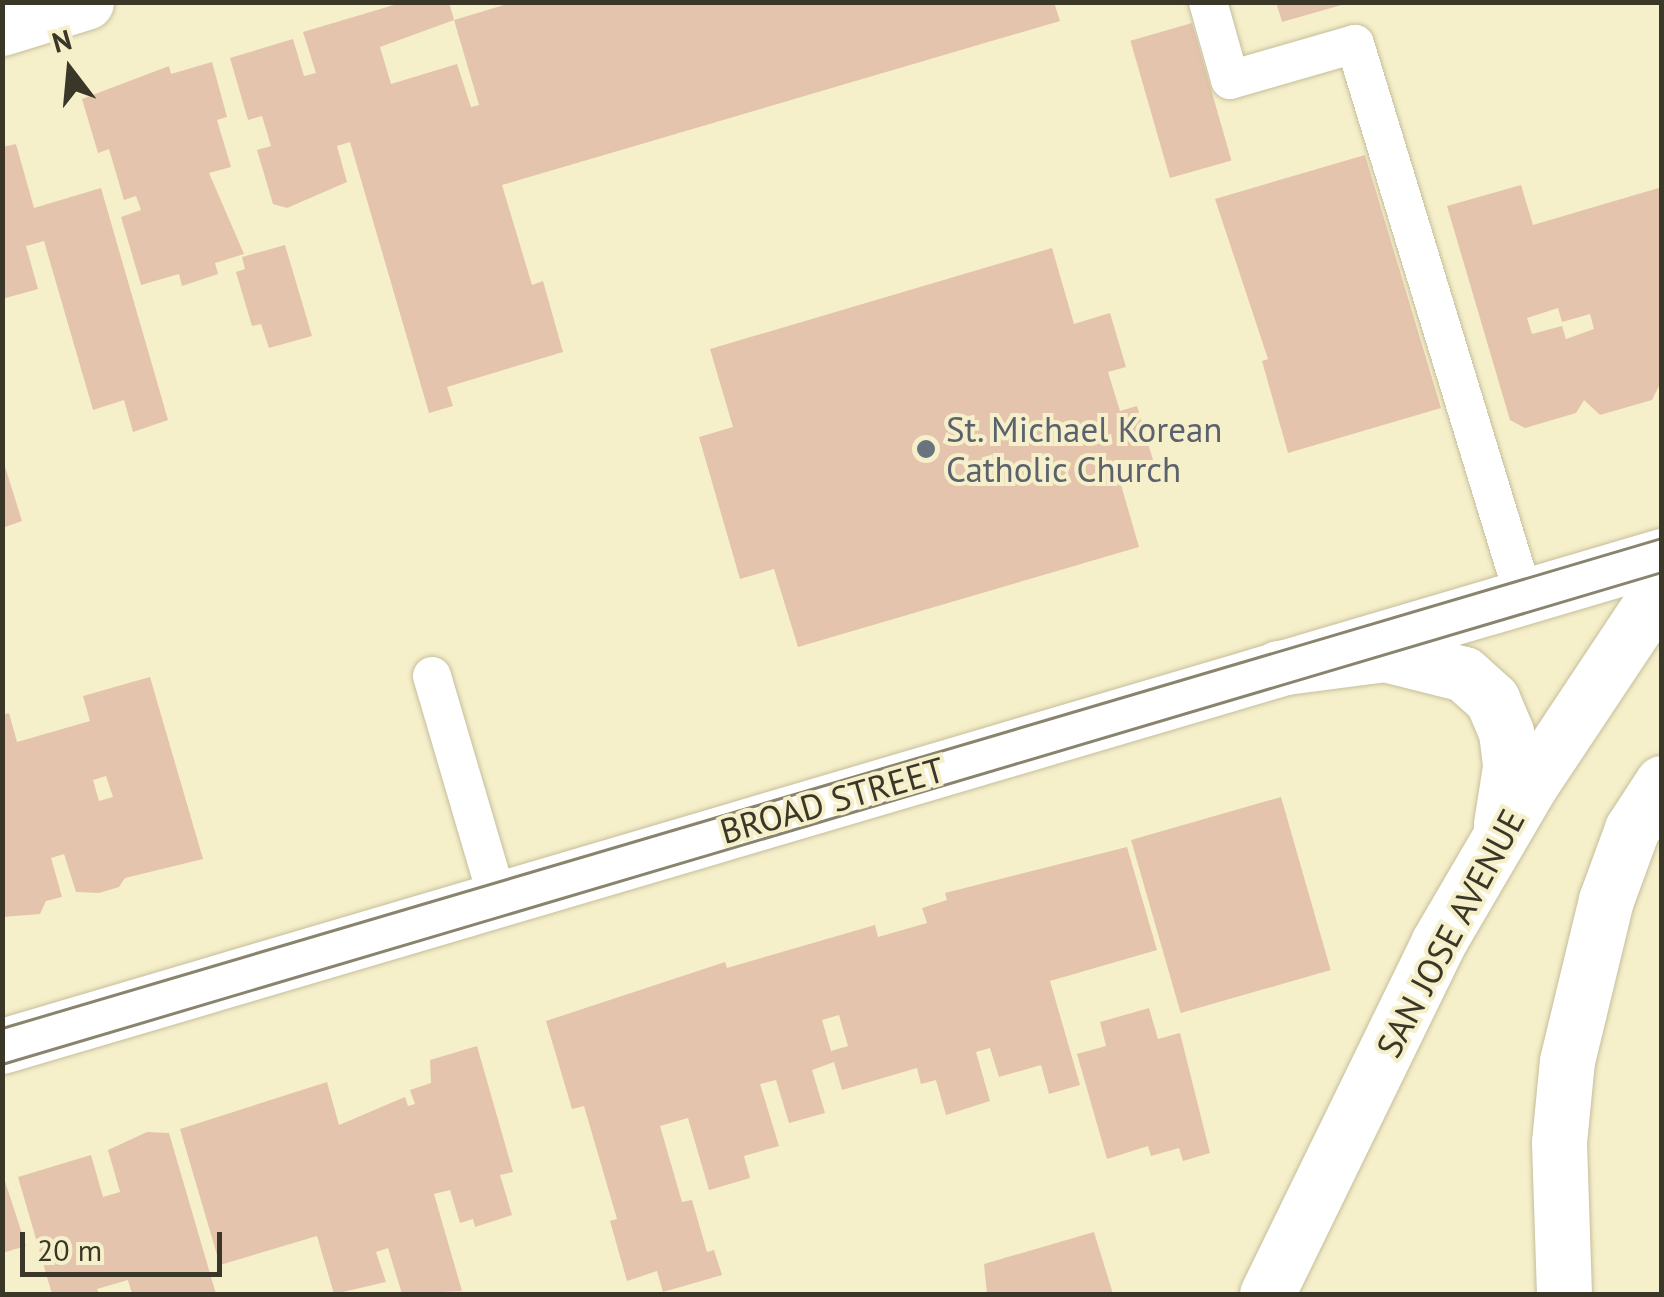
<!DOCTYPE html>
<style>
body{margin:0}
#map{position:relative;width:1664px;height:1297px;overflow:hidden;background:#f5efca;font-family:"PT Sans",sans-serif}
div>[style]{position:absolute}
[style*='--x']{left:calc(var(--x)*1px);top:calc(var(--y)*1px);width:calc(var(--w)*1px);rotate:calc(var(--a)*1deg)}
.building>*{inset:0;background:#e5c4ae;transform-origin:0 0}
.roads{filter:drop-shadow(0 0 2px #c5be9b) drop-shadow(0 0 2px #c5be9b)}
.service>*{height:38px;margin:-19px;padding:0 19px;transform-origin:19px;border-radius:19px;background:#fff}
.minor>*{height:55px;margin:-27.5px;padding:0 27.5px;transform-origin:27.5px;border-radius:27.5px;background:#fff}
.tertiary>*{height:55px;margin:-27.5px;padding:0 27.5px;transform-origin:27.5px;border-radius:27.5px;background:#fff}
.secondary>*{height:55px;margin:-27.5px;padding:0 27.5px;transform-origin:27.5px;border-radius:27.5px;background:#fff}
.tram>*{height:2.5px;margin:-1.25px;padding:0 1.25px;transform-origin:1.25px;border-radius:1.25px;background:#89846d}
.dots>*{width:28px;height:28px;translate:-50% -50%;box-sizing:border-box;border:5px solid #f5efca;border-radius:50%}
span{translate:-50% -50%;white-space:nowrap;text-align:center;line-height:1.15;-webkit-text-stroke:8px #f5efca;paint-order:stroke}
.worship-label{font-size:35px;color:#5b616d}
.left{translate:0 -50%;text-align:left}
.street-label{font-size:35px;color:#3a3729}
.frame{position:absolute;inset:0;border:5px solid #3a3729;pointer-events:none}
.north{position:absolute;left:20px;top:20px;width:100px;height:100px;-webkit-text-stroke:8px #f5efca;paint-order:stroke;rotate:344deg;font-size:28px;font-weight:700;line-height:40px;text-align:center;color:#3a3729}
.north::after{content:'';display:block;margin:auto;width:35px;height:45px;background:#3a3729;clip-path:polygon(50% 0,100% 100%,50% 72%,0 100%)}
.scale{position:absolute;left:20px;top:1232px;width:202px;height:45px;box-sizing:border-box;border:5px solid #3a3729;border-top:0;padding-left:12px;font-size:30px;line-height:35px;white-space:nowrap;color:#3a3729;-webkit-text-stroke:8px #f5efca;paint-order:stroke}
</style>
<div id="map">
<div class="building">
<div style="clip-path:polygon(evenodd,404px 2px,449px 2px,454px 20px,514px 2px,1054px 2px,1060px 21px,502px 185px,532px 285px,543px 281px,563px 352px,447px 387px,453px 406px,429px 413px,350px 142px,337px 146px,347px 182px,287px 208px,273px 204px,257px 150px,271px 146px,262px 116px,248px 120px,230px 58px,293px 39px,304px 76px,316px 73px,303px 32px,404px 2px,454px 20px,479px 105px,471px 107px,457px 64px,391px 84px,380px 47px,454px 20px)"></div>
<div style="clip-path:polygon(1276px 2px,1345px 2px,1345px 4px,1282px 22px)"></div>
<div style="left:1192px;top:23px;width:143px;height:64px;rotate:74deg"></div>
<div style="clip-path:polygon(212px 62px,227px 117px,217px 120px,231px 167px,209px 173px,244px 254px,215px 263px,218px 274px,182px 286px,179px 274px,141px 285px,121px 217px,141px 210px,136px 196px,124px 200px,109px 149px,98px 153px,82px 99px,169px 66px,171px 74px)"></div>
<div style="clip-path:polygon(16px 144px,34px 208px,101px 188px,168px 420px,133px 432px,124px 400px,93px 410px,44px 241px,26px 246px,38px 289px,2px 299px,2px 147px)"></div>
<div style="clip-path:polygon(1365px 155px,1441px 408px,1288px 453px,1262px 361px,1268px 359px,1215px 199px)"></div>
<div style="clip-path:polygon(evenodd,1521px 185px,1533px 225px,1662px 187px,1662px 380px,1652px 400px,1600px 415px,1584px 400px,1576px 413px,1525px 428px,1510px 420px,1447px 206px,1521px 185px,1558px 308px,1562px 322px,1590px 314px,1594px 329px,1566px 339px,1562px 326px,1532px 334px,1527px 318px,1558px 308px)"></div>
<div style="clip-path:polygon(285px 245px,312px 336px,269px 348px,261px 324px,252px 326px,236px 272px,245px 269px,242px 257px)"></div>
<div style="clip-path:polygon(1052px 248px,1074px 324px,1110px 313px,1126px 367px,1108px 372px,1120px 411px,1137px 406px,1153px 460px,1117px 471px,1139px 547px,798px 647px,774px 569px,740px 579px,699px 437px,733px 427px,710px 349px)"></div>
<div style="clip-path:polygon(2px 457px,22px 521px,2px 528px)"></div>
<div style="clip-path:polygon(evenodd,150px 677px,203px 859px,125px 878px,119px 887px,99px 893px,76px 892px,64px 854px,51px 858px,62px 897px,46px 901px,40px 914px,2px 917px,2px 715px,9px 713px,17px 742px,90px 721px,83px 696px,150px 677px,106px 776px,113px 797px,99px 801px,93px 780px,106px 776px)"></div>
<div style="left:1281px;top:797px;width:180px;height:156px;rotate:74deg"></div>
<div style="clip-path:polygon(evenodd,1127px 847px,1157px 950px,1050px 981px,1080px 1085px,1049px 1094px,1041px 1065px,999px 1077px,990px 1048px,976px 1052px,990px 1101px,946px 1115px,936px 1080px,921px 1084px,917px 1068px,842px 1090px,834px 1062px,812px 1070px,825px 1113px,789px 1123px,776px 1080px,760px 1084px,779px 1146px,744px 1156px,750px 1178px,709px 1190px,688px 1118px,660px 1126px,682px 1202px,692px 1200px,707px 1252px,714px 1250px,722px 1275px,663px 1292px,657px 1271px,627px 1281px,610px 1221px,617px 1219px,584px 1106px,572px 1109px,546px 1021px,725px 962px,727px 968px,875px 925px,878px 937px,927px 923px,922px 908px,947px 900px,945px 893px,1127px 847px,839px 1015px,848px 1046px,831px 1051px,822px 1020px,839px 1015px)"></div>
<div style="clip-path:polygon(1149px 1008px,1158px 1039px,1180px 1033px,1210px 1153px,1183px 1161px,1179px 1148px,1151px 1156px,1148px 1146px,1107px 1159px,1077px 1054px,1106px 1046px,1100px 1022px)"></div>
<div style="clip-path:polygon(477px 1046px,513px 1172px,500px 1175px,512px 1215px,475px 1227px,473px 1219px,460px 1223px,450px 1190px,434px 1194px,462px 1291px,402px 1294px,388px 1248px,376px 1252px,386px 1282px,334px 1294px,317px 1236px,220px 1265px,180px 1129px,327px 1082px,339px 1125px,405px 1097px,408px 1106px,415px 1104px,410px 1090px,431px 1083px,430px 1060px)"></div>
<div style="clip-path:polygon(147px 1132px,169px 1133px,216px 1294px,132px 1294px,128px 1280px,97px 1289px,99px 1294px,52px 1294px,18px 1177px,91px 1155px,103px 1197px,120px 1192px,108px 1150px)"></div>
<div style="clip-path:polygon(2px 1172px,26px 1246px,2px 1253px)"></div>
<div style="clip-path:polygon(1094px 1232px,1113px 1294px,987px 1294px,984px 1264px)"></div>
</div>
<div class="roads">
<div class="service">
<div style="--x:1208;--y:2;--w:81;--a:74.2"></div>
<div style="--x:1230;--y:80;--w:130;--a:-16.1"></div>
<div style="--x:1355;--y:44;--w:578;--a:73.01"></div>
<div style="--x:432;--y:676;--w:234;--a:73.6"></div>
</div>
<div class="minor">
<div style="--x:2;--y:28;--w:88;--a:-17.2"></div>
</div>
<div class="tertiary">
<div style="--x:2;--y:1046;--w:1731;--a:-16.45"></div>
</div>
<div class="secondary">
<div style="--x:1278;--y:668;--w:108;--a:-7.5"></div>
<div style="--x:1385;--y:654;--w:81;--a:14.2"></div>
<div style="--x:1464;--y:674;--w:38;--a:42"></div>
<div style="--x:1492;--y:699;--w:36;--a:67"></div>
<div style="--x:1506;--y:732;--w:35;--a:83"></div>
<div style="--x:1510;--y:767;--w:58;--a:99"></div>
<div style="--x:1267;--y:1294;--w:390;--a:-64"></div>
<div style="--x:1438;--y:943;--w:181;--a:-59.7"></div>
<div style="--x:1529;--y:787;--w:240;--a:-56.4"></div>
<div style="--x:1564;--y:1294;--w:152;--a:-91.9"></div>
<div style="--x:1559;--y:1142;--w:81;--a:-84.4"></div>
<div style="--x:1567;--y:1061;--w:166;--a:-76.4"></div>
<div style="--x:1606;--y:900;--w:76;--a:-69.9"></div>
<div style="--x:1632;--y:829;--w:55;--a:-56.9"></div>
</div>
</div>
<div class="tram">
<div style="--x:2;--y:1028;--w:1731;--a:-16.45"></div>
<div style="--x:2;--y:1064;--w:1731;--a:-16.51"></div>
</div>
<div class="dots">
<div style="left:926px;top:449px;background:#6b7280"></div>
</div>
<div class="worship-label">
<span class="left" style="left:946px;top:449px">St. Michael Korean<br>Catholic Church</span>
</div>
<div class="street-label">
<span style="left:832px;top:800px;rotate:-16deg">BROAD STREET</span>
<span style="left:1450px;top:933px;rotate:-62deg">SAN JOSE AVENUE</span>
</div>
<div class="frame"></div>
<div class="north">N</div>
<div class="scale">20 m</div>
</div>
